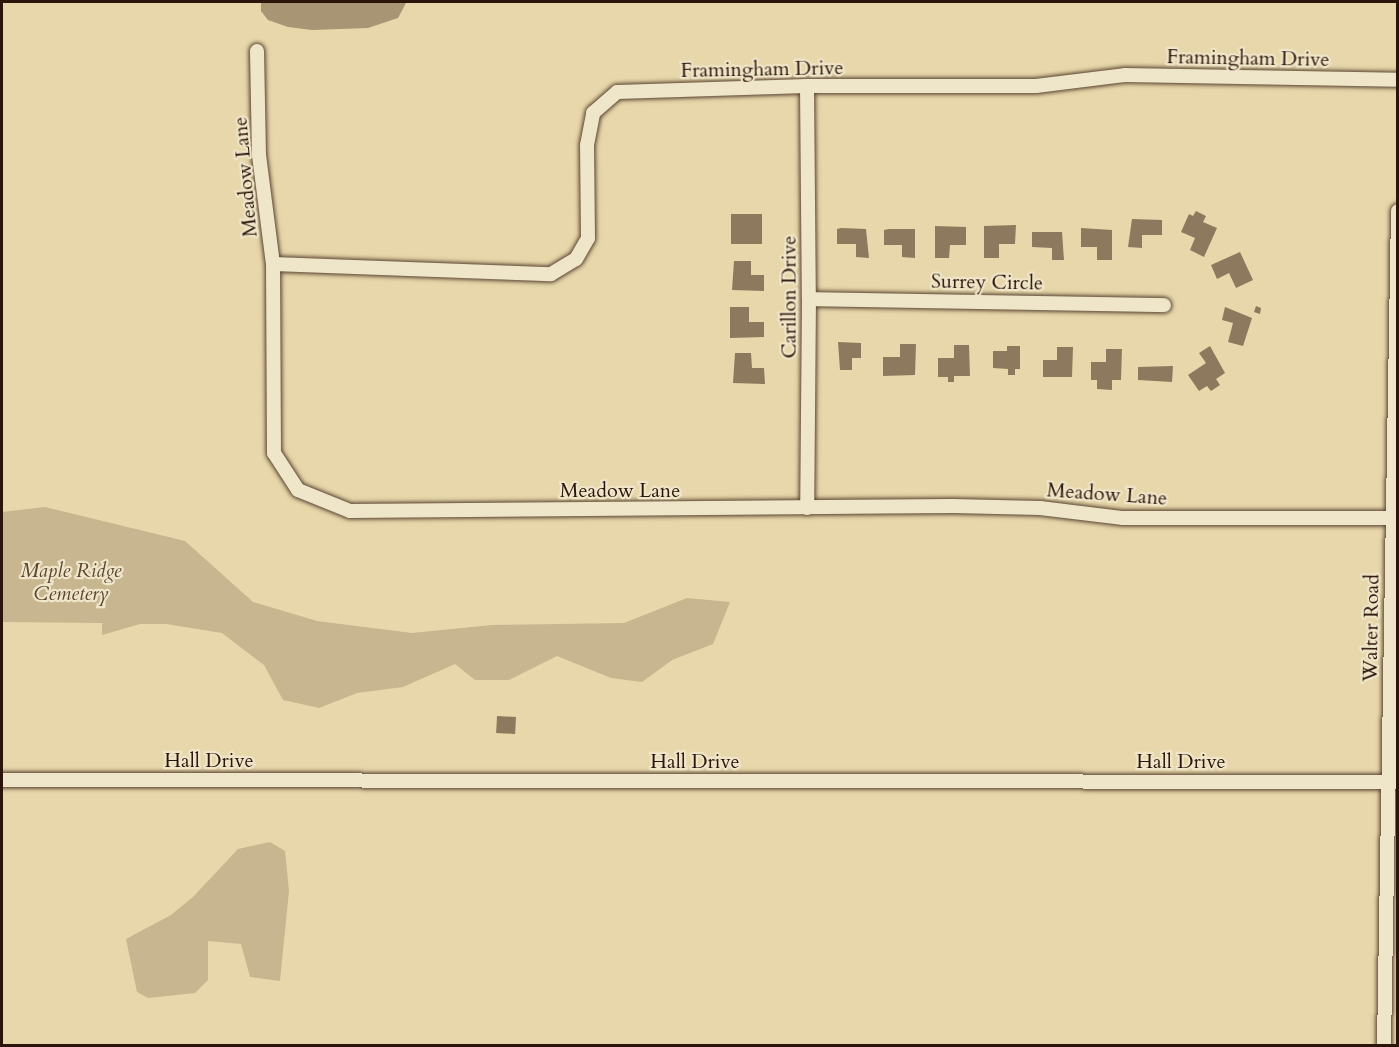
<!DOCTYPE html>
<style>
body{margin:0}
#map{position:relative;width:1399px;height:1047px;overflow:hidden;background:#e7d7aa;font-family:Cardo,serif}
div>[style]{position:absolute}
[style*='--x']{left:calc(var(--x)*1px);top:calc(var(--y)*1px);width:calc(var(--w)*1px);rotate:calc(var(--a)*1deg)}
.green>*{inset:0;background:#c7b68f}
.water>*{inset:0;background:#a79574}
.building>*{inset:0;background:#8d795d;transform-origin:0 0}
.roads{filter:drop-shadow(0 0 2px #5a4532) drop-shadow(0 0 2px #5a4532)}
.minor>*{height:14px;margin:-7px;padding:0 7px;transform-origin:7px;border-radius:7px;background:#efe5c8}
span{translate:-50% -50%;white-space:nowrap;text-align:center;line-height:1.15;-webkit-text-stroke:4.5px #efe5c8;paint-order:stroke}
.street-label{font-size:20px;color:#2b140a}
.park-label{font-size:20px;color:#5a4532;font-style:italic}
.frame{position:absolute;inset:0;border:3px solid #2b140a;pointer-events:none}
</style>
<div id="map">
<div class="green">
<div style="clip-path:polygon(45px 507px,185px 541px,253px 602px,317px 621px,412px 633px,492px 625px,624px 623px,687px 598px,730px 602px,713px 644px,672px 660px,642px 682px,611px 678px,557px 656px,509px 680px,475px 680px,455px 664px,403px 687px,357px 693px,319px 708px,283px 700px,264px 665px,222px 633px,166px 624px,140px 624px,102px 635px,102px 623px,2px 622px,2px 512px)"></div>
<div style="clip-path:polygon(270px 842px,285px 851px,289px 891px,280px 981px,250px 977px,241px 944px,208px 941px,208px 980px,195px 993px,148px 998px,137px 992px,126px 939px,171px 915px,193px 897px,238px 849px)"></div>
</div>
<div class="water">
<div style="clip-path:polygon(261px 2px,405px 2px,406px 3px,398px 18px,368px 28px,312px 30px,288px 27px,268px 20px,261px 11px)"></div>
</div>
<div class="building">
<div style="clip-path:polygon(1196px 211px,1206px 216px,1203px 222px,1217px 228px,1204px 257px,1190px 250px,1195px 238px,1181px 232px,1189px 214px,1193px 216px)"></div>
<div style="left:731px;top:214px;width:31px;height:30px"></div>
<div style="clip-path:polygon(1132px 219px,1162px 220px,1162px 235px,1142px 235px,1142px 248px,1128px 247px)"></div>
<div style="clip-path:polygon(1016px 225px,1015px 244px,999px 244px,999px 258px,984px 258px,984px 226px)"></div>
<div style="clip-path:polygon(935px 226px,966px 227px,966px 245px,950px 245px,949px 258px,935px 258px)"></div>
<div style="clip-path:polygon(841px 228px,866px 229px,869px 258px,856px 257px,856px 244px,837px 244px,837px 229px)"></div>
<div style="clip-path:polygon(1081px 228px,1112px 230px,1112px 260px,1097px 260px,1097px 247px,1081px 247px)"></div>
<div style="clip-path:polygon(889px 229px,915px 229px,915px 258px,902px 257px,902px 245px,884px 245px,884px 230px)"></div>
<div style="clip-path:polygon(1032px 232px,1062px 232px,1064px 260px,1052px 260px,1052px 248px,1032px 247px)"></div>
<div style="clip-path:polygon(1240px 252px,1253px 280px,1236px 288px,1229px 273px,1217px 279px,1211px 265px)"></div>
<div style="clip-path:polygon(734px 261px,751px 261px,751px 275px,764px 275px,764px 291px,732px 290px)"></div>
<div style="clip-path:polygon(1256px 306px,1261px 308px,1260px 314px,1254px 312px)"></div>
<div style="clip-path:polygon(730px 307px,749px 307px,749px 322px,764px 322px,764px 337px,730px 338px)"></div>
<div style="clip-path:polygon(1225px 307px,1252px 318px,1243px 346px,1228px 342px,1233px 323px,1222px 320px)"></div>
<div style="clip-path:polygon(838px 342px,861px 343px,861px 358px,852px 358px,852px 370px,840px 370px)"></div>
<div style="clip-path:polygon(900px 344px,916px 344px,915px 375px,883px 376px,883px 357px,900px 357px)"></div>
<div style="clip-path:polygon(954px 345px,969px 345px,970px 376px,954px 376px,954px 382px,948px 382px,948px 377px,938px 377px,938px 358px,954px 358px)"></div>
<div style="clip-path:polygon(1007px 346px,1020px 346px,1020px 369px,1015px 369px,1015px 375px,1008px 375px,1008px 369px,993px 368px,993px 351px,1007px 351px)"></div>
<div style="clip-path:polygon(1210px 346px,1225px 373px,1216px 379px,1220px 385px,1211px 391px,1207px 386px,1199px 391px,1188px 375px,1206px 363px,1199px 353px)"></div>
<div style="clip-path:polygon(1057px 347px,1073px 347px,1072px 377px,1043px 377px,1043px 360px,1057px 360px)"></div>
<div style="clip-path:polygon(1106px 349px,1122px 349px,1121px 380px,1112px 380px,1112px 390px,1097px 389px,1097px 380px,1091px 380px,1091px 362px,1106px 362px)"></div>
<div style="clip-path:polygon(735px 353px,751px 353px,752px 368px,764px 368px,765px 384px,733px 383px)"></div>
<div style="clip-path:polygon(1173px 366px,1172px 382px,1138px 380px,1138px 367px)"></div>
<div style="left:497px;top:716px;width:19px;height:17px;rotate:3deg"></div>
</div>
<div class="roads">
<div class="minor">
<div style="--x:257;--y:51;--w:104;--a:88.9"></div>
<div style="--x:259;--y:155;--w:110;--a:82.7"></div>
<div style="--x:273;--y:264;--w:189;--a:89.7"></div>
<div style="--x:274;--y:453;--w:44;--a:57"></div>
<div style="--x:298;--y:490;--w:56;--a:22"></div>
<div style="--x:350;--y:511;--w:603;--a:-0.48"></div>
<div style="--x:953;--y:506;--w:87;--a:1.3"></div>
<div style="--x:1040;--y:508;--w:84;--a:6.9"></div>
<div style="--x:1123;--y:518;--w:269;--a:0"></div>
<div style="--x:807;--y:86;--w:213;--a:89.5"></div>
<div style="--x:809;--y:299;--w:209;--a:90.5"></div>
<div style="--x:273;--y:264;--w:278;--a:2.1"></div>
<div style="--x:551;--y:274;--w:29;--a:-31"></div>
<div style="--x:576;--y:259;--w:24;--a:-60"></div>
<div style="--x:588;--y:238;--w:93;--a:-90.6"></div>
<div style="--x:587;--y:145;--w:33;--a:-79"></div>
<div style="--x:593;--y:113;--w:32;--a:-41"></div>
<div style="--x:617;--y:92;--w:190;--a:-1.8"></div>
<div style="--x:807;--y:86;--w:229;--a:0"></div>
<div style="--x:1036;--y:86;--w:90;--a:-7"></div>
<div style="--x:1125;--y:75;--w:273;--a:1"></div>
<div style="--x:809;--y:299;--w:355;--a:1"></div>
<div style="--x:2;--y:780;--w:1396;--a:0.08"></div>
<div style="--x:1384;--y:1046;--w:835;--a:-89.04"></div>
</div>
</div>
<div class="street-label">
<span style="left:1248px;top:58px;rotate:1deg">Framingham Drive</span>
<span style="left:762px;top:69px;rotate:-1deg">Framingham Drive</span>
<span style="left:245px;top:177px;rotate:-95deg">Meadow Lane</span>
<span style="left:987px;top:282px;rotate:1deg">Surrey Circle</span>
<span style="left:789px;top:297px;rotate:-90deg">Carillon Drive</span>
<span style="left:620px;top:490px">Meadow Lane</span>
<span style="left:1107px;top:494px;rotate:4deg">Meadow Lane</span>
<span style="left:1371px;top:628px;rotate:-89deg">Walter Road</span>
<span style="left:209px;top:760px">Hall Drive</span>
<span style="left:695px;top:761px">Hall Drive</span>
<span style="left:1181px;top:761px">Hall Drive</span>
</div>
<div class="park-label">
<span style="left:71px;top:582px">Maple Ridge<br>Cemetery</span>
</div>
<div class="frame"></div>
</div>
